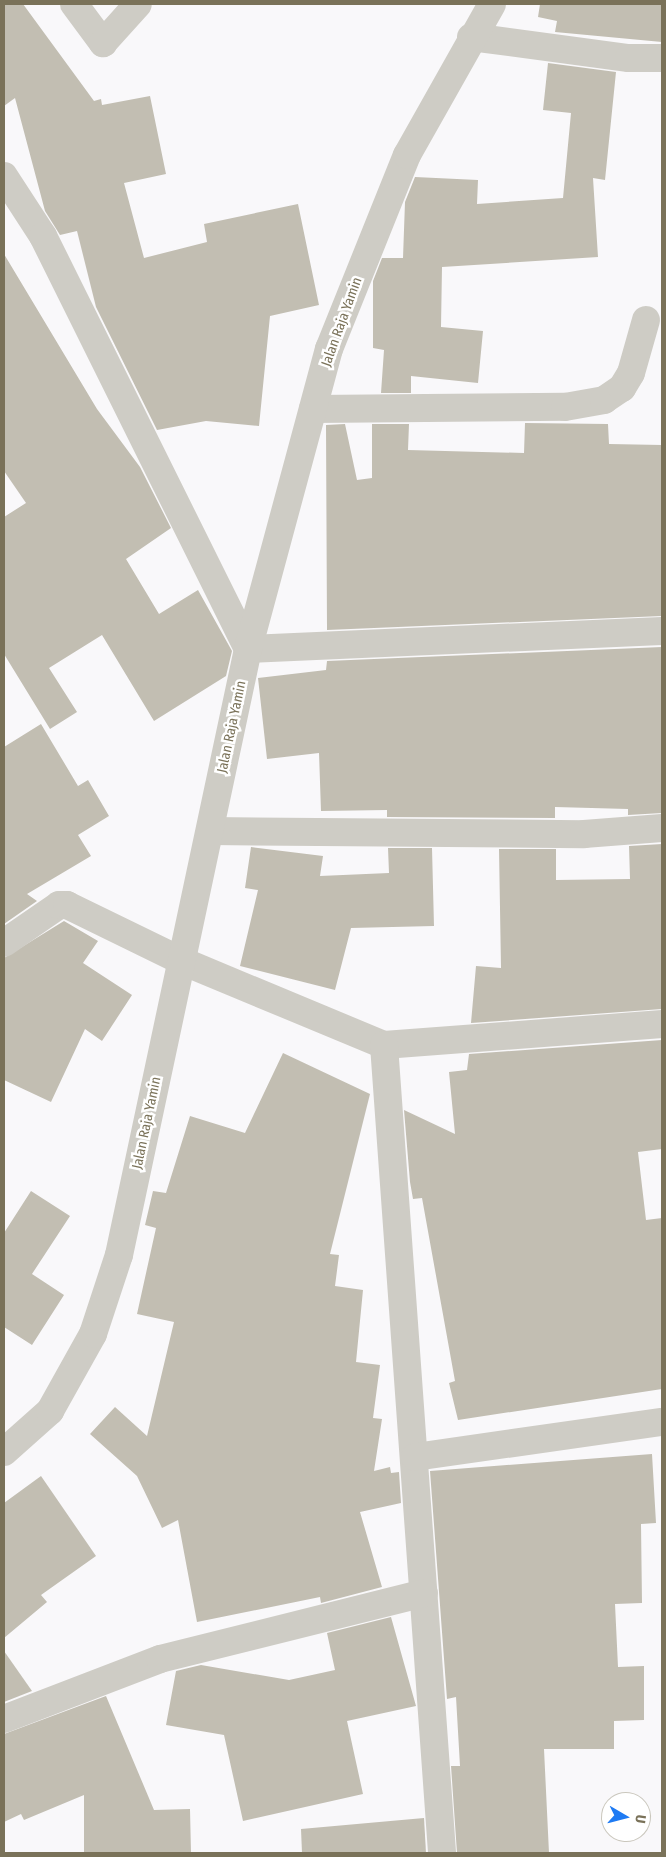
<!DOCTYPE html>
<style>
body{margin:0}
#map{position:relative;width:666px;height:1857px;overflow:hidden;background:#f9f8fa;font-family:"Fira Sans Condensed",sans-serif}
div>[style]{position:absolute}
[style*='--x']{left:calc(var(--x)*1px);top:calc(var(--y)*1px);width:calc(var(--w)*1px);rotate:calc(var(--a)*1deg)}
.building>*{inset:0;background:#c2beb2}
.minor>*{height:28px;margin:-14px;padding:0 14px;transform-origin:14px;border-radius:14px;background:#ceccc5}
span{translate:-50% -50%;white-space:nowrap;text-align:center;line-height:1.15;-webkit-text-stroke:5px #fff;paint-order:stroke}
.street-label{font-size:14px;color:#7a7259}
.frame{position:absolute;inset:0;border:5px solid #7a7259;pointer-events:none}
.north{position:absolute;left:601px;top:1792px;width:50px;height:50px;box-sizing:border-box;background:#fff;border:1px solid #cac7bd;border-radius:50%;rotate:98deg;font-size:14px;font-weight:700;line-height:20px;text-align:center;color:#7a7259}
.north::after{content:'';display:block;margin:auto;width:18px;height:22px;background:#1f7bf3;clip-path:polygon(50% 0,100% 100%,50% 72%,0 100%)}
</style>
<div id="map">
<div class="building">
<div style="clip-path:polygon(4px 4px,23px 4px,94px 101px,101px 99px,102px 105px,150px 96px,166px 174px,124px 183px,144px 258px,207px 242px,204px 224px,298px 204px,319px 305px,270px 316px,259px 426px,206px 421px,157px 430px,96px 307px,77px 231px,60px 235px,45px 211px,15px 98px,4px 106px)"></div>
<div style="clip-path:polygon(540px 4px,662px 4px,662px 42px,555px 32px,557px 21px,538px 17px)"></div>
<div style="clip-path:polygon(548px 63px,616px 72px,605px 180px,593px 178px,598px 257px,442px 267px,441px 327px,483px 331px,478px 383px,411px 376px,411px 393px,381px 393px,384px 350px,373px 348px,373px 281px,382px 258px,403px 258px,405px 202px,415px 177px,478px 180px,477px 204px,563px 198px,571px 113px,543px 110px)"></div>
<div style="clip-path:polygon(4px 254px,97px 409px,140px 467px,171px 528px,126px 559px,159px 614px,198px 590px,232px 651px,226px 676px,154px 721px,102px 635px,49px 668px,77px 712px,50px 729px,4px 654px,4px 517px,26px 503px,4px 471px)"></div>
<div style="clip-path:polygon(525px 423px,608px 424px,609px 444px,662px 445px,662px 616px,327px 630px,326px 425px,345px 424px,357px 480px,372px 478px,372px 424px,409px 424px,408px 450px,524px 453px)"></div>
<div style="clip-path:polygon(662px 647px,662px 813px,628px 815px,628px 809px,555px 807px,555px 818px,387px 817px,387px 810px,321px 811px,319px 753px,267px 759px,258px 678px,326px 670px,327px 661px)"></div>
<div style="clip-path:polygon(41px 724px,78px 786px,88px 780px,109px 816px,78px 835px,91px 856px,27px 894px,37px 901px,4px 924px,4px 747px)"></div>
<div style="clip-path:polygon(662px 844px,662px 1009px,471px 1023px,476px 966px,501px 968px,499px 849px,556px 849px,556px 880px,630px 879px,629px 846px)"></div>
<div style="clip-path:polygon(251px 847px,323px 856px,320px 876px,389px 873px,388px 848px,432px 848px,434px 926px,351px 928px,335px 990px,240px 966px,258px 890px,245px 888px)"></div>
<div style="clip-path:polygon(64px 921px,98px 941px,83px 963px,132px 995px,102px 1041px,85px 1029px,51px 1102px,4px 1080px,4px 958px)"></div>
<div style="clip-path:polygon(662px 1040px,662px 1149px,638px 1152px,646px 1220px,662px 1218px,662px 1389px,458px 1420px,449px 1383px,455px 1381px,422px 1198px,413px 1199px,410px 1182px,404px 1110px,455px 1134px,449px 1072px,467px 1070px,469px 1054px)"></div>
<div style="clip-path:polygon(283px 1053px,370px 1094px,330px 1254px,339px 1255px,335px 1286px,363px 1290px,356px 1362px,380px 1365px,373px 1418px,382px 1419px,374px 1471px,390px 1467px,391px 1473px,399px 1472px,401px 1503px,360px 1512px,382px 1587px,321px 1603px,320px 1597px,197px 1622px,178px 1520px,162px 1528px,137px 1476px,90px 1434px,115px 1407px,147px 1436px,174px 1322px,137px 1314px,156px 1228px,145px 1225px,153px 1191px,166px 1193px,190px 1116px,245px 1133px)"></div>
<div style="clip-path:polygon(31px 1191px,70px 1216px,32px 1274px,64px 1295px,32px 1345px,4px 1327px,4px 1233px)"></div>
<div style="clip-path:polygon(652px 1454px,656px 1523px,641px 1524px,642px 1603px,615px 1604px,618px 1667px,644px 1666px,644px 1720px,614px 1721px,614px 1749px,544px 1749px,549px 1853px,457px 1853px,451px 1766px,460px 1766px,456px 1697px,447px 1699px,430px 1471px)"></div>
<div style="clip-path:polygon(41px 1476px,96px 1556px,41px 1595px,47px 1602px,4px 1638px,4px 1503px)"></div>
<div style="clip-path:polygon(391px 1617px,416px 1706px,347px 1721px,363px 1794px,243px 1821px,224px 1735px,166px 1725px,176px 1671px,201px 1665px,289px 1680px,335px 1670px,327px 1633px)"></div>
<div style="clip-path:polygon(4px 1651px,32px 1691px,4px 1702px)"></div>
<div style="clip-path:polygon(106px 1696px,154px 1810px,190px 1809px,191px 1853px,84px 1853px,84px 1795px,24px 1820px,21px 1814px,4px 1822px,4px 1734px)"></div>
<div style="clip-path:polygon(424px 1818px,426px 1853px,302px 1853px,301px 1829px)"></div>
</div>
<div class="minor">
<div style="--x:74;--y:4;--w:49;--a:53.4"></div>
<div style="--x:103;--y:43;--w:52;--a:-48.1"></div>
<div style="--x:471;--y:37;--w:159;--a:7.6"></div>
<div style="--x:629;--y:58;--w:33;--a:0"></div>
<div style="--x:4;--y:176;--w:72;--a:57"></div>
<div style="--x:43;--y:236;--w:461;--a:63.6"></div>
<div style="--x:248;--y:649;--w:414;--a:-2.5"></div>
<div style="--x:313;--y:409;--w:252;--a:-0.5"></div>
<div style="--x:565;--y:407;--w:40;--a:-10"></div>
<div style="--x:604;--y:400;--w:22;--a:-34"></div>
<div style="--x:622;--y:388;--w:17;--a:-59"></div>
<div style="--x:631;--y:373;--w:55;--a:-74.2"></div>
<div style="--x:210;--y:831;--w:374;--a:0.5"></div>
<div style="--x:584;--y:834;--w:78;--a:-4.4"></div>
<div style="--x:4;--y:943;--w:67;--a:-34.6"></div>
<div style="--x:59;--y:905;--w:8;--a:0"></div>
<div style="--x:67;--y:905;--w:128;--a:26"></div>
<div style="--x:182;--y:961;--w:219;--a:22.6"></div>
<div style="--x:384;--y:1045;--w:279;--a:-4.3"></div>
<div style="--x:384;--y:1045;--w:810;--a:85.89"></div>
<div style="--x:4;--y:1452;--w:62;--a:-41.7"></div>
<div style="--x:50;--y:1411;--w:88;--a:-60.8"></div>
<div style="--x:93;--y:1334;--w:83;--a:-71.8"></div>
<div style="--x:119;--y:1255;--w:620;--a:-77.98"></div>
<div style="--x:248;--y:649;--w:311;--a:-74.9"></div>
<div style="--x:329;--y:349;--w:209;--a:-68.1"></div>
<div style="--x:407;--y:155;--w:173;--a:-60.6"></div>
<div style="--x:415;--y:1457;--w:249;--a:-8.1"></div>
<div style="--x:4;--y:1719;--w:167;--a:-21"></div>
<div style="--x:160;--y:1659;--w:272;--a:-14"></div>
</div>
<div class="street-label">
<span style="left:342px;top:322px;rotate:-70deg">Jalan Raja Yamin</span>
<span style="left:232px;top:727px;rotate:-78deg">Jalan Raja Yamin</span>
<span style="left:147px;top:1123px;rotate:-78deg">Jalan Raja Yamin</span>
</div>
<div class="frame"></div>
<div class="north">U</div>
</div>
